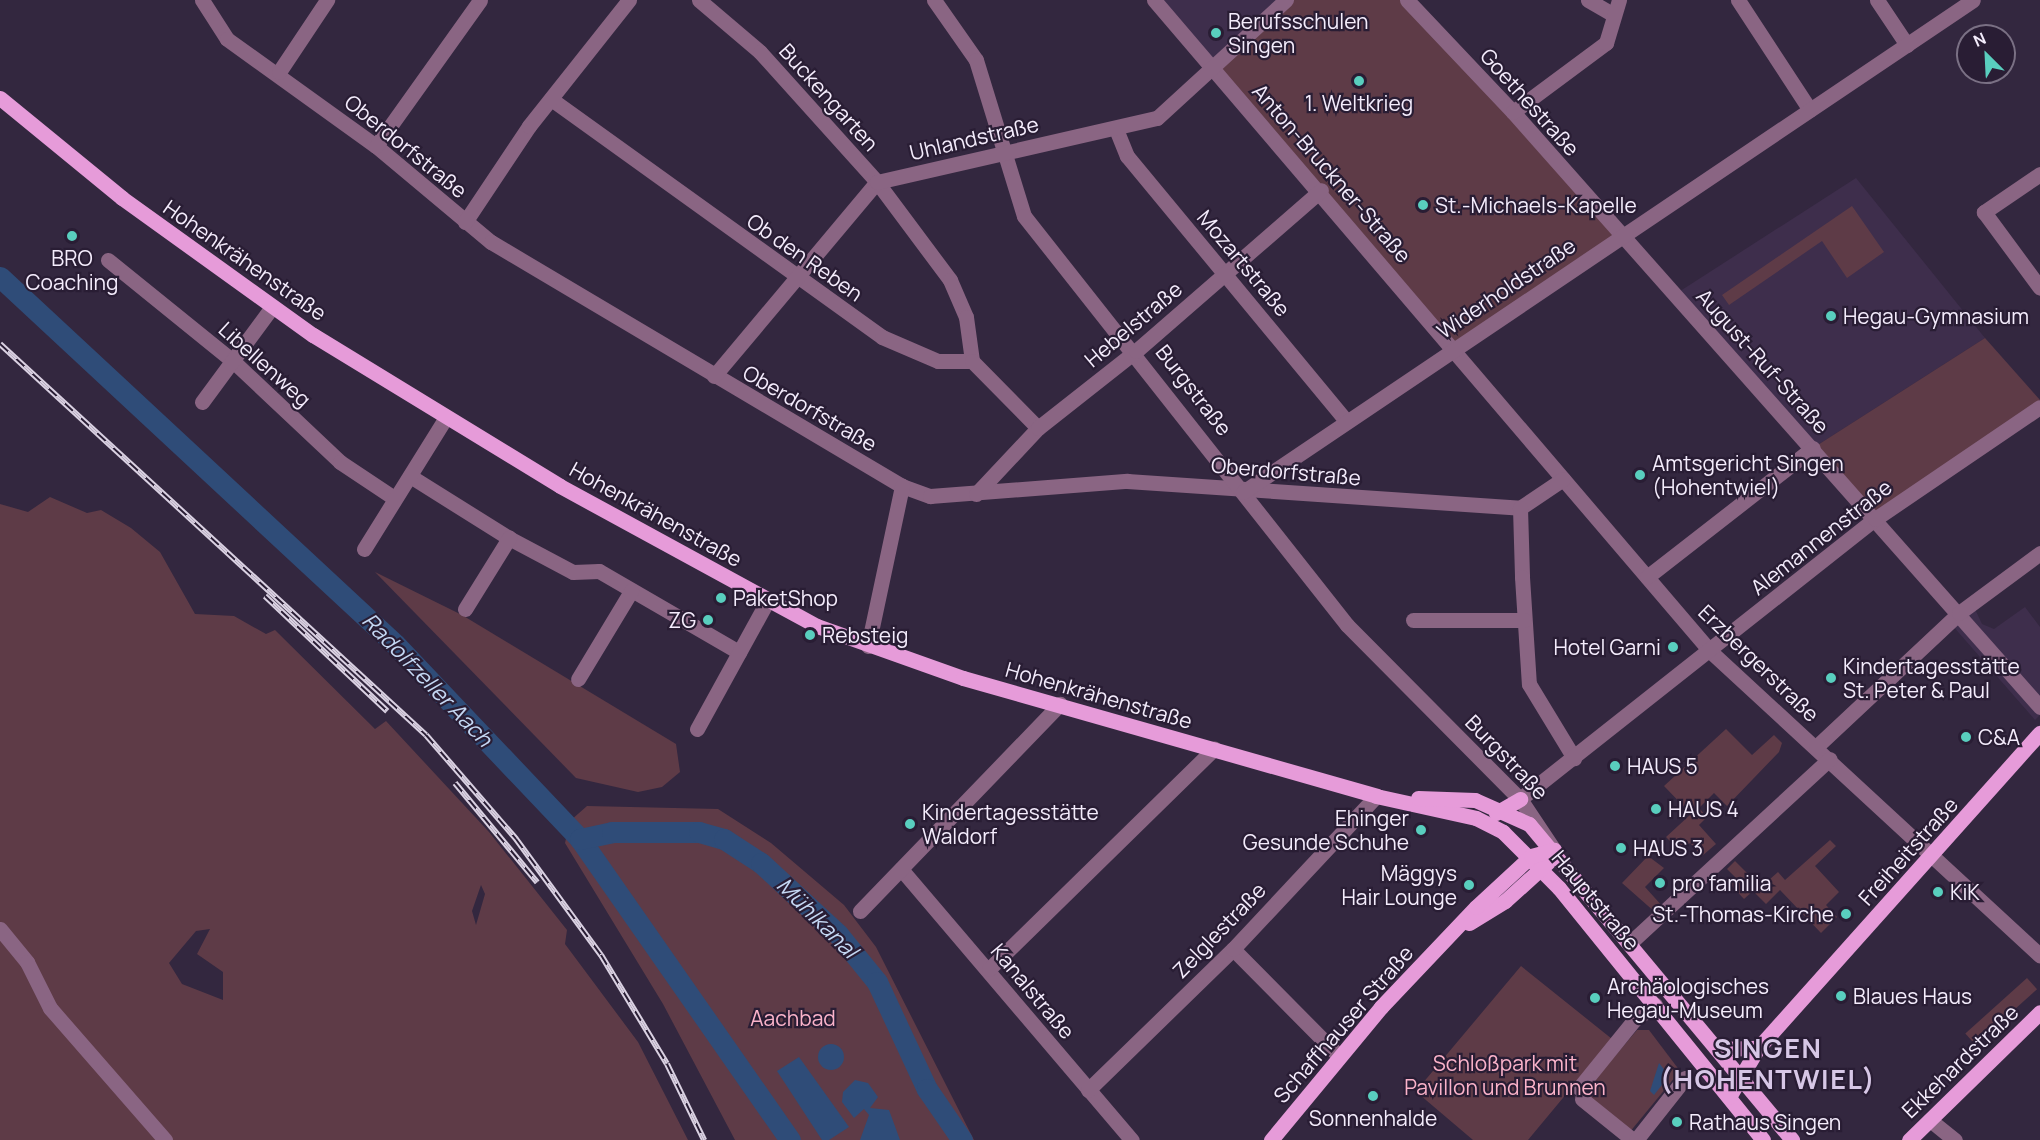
<!DOCTYPE html>
<meta charset="utf-8">
<style>
body{margin:0}
#map{position:relative;width:2040px;height:1140px;overflow:hidden;background:#33273f;font-family:Manrope,sans-serif}
div>[style]{position:absolute}
[style*='--x']{left:calc(var(--x)*1px);top:calc(var(--y)*1px);width:calc(var(--w)*1px);rotate:calc(var(--a)*1deg)}
.built>*{inset:0;background:#3e2e4c}
.green>*{inset:0;background:#5e3b47;transform-origin:0 0}
.water>*{inset:0;background:#2f4c78}
.round{border-radius:50%}
.river>*{height:21px;margin:-10.5px;padding:0 10.5px;transform-origin:10.5px;border-radius:10.5px;background:#2f4c78}
.minor>*{height:15px;margin:-7.5px;padding:0 7.5px;transform-origin:7.5px;border-radius:7.5px;background:#8a6583}
.major>*{height:15px;margin:-7.5px;padding:0 7.5px;transform-origin:7.5px;border-radius:7.5px;background:#e69bd9}
.rail>*{height:6px;margin-top:-3px;transform-origin:0;background:repeating-linear-gradient(90deg,#291d34 0 11px,#dad1e2 0 22px);box-sizing:border-box;border-block:2px solid #dad1e2}
.dots>*{width:16px;height:16px;translate:-50% -50%;box-sizing:border-box;border:3px solid #291d34;border-radius:50%}
span{translate:-50% -50%;white-space:nowrap;text-align:center;line-height:1.15;-webkit-text-stroke:4.5px #291d34;paint-order:stroke}
.poi-label{font-size:21px;color:#f4ecfc}
.left{translate:0 -50%;text-align:left}
.right{translate:-100% -50%;text-align:right}
.street-label{font-size:21px;color:#f4ecfc}
.park-label{font-size:21px;color:#fbb3ca}
.water-label{font-size:22px;color:#c4d7f3;font-style:italic}
.district-label{font-size:27px;color:#d7c7e6;font-weight:700;letter-spacing:1.5px}
.north{position:absolute;left:1956px;top:24px;width:60px;height:60px;box-sizing:border-box;background:#291d34;border:2px solid #7a7084;border-radius:50%;rotate:336deg;font-size:16px;font-weight:700;line-height:24px;text-align:center;color:#f4ecfc}
.north::after{content:'';display:block;margin:auto;width:21px;height:27px;background:#59cebe;clip-path:polygon(50% 0,100% 100%,50% 72%,0 100%)}
</style>
<div id="map">
<div class="built">
<div style="clip-path:polygon(1154px 0,1290px 0,1211px 65px)"></div>
<div style="clip-path:polygon(1856px 178px,1985px 338px,1813px 448px,1674px 295px)"></div>
<div style="clip-path:polygon(1974px 607px,1982px 624px,1994px 629px,2025px 607px,2040px 627px,2040px 715px,2035px 720px,1952px 625px)"></div>
</div>
<div class="green">
<div style="clip-path:polygon(1290px 0,1407px 0,1620px 233px,1454px 347px,1211px 65px)"></div>
<div style="clip-path:polygon(1852px 206px,1884px 252px,1847px 278px,1822px 241px,1729px 305px,1722px 295px)"></div>
<div style="clip-path:polygon(1985px 338px,2040px 400px,1875px 519px,1813px 448px)"></div>
<div style="clip-path:polygon(evenodd,50px 497px,87px 513px,101px 510px,131px 528px,160px 552px,195px 614px,234px 616px,266px 634px,275px 630px,375px 729px,386px 721px,489px 832px,567px 930px,565px 944px,638px 1042px,688px 1140px,0 1140px,0 504px,28px 512px,50px 497px,481px 885px,485px 894px,476px 925px,472px 911px,481px 885px,50px 497px,210px 929px,197px 954px,223px 972px,223px 1000px,182px 984px,169px 963px,196px 931px,210px 929px)"></div>
<div style="clip-path:polygon(375px 572px,462px 615px,676px 744px,680px 772px,662px 787px,638px 792px,576px 778px)"></div>
<div style="clip-path:polygon(1726px 729px,1752px 755px,1774px 735px,1782px 743px,1779px 752px,1727px 806px,1714px 793px,1699px 808px,1707px 817px,1699px 825px,1716px 844px,1702px 856px,1690px 843px,1680px 851px,1666px 837px,1691px 814px,1664px 786px)"></div>
<div style="clip-path:polygon(587px 806px,718px 809px,771px 843px,844px 905px,876px 947px,974px 1140px,735px 1140px,663px 1004px,565px 843px,570px 821px)"></div>
<div style="clip-path:polygon(1830px 840px,1836px 846px,1815px 866px,1839px 892px,1826px 905px,1837px 917px,1821px 933px,1780px 890px,1766px 904px,1753px 891px,1744px 899px,1729px 883px,1735px 877px,1727px 869px,1735px 861px,1761px 887px,1778px 872px,1785px 880px)"></div>
<div style="clip-path:polygon(1648px 856px,1664px 868px,1645px 887px,1664px 908px,1656px 913px,1622px 883px)"></div>
<div style="clip-path:polygon(1521px 966px,1612px 1039px,1528px 1140px,1473px 1140px,1420px 1095px,1425px 1088px,1422px 1084px)"></div>
<div style="left:2027px;top:978px;width:15px;height:83px;rotate:48deg"></div>
<div style="clip-path:polygon(1637px 1030px,1649px 1030px,1680px 1071px,1629px 1133px,1588px 1099px,1587px 1089px)"></div>
</div>
<div class="water">
<div class="round" style="left:818px;top:1044px;width:26px;height:26px"></div>
<div style="clip-path:polygon(799px 1057px,849px 1127px,829px 1140px,822px 1140px,777px 1071px)"></div>
<div style="clip-path:polygon(1659px 1063px,1669px 1076px,1654px 1095px,1650px 1091px)"></div>
<div style="clip-path:polygon(855px 1080px,868px 1083px,878px 1097px,870px 1108px,889px 1110px,900px 1140px,860px 1140px,869px 1115px,864px 1109px,854px 1118px,842px 1102px,843px 1092px)"></div>
</div>
<div class="river">
<div style="--x:0;--y:277;--w:539;--a:42.9"></div>
<div style="--x:395;--y:644;--w:269;--a:46.5"></div>
<div style="--x:580;--y:839;--w:367;--a:55.1"></div>
<div style="--x:580;--y:839;--w:33;--a:-12"></div>
<div style="--x:612;--y:832;--w:87;--a:0"></div>
<div style="--x:699;--y:832;--w:26;--a:16"></div>
<div style="--x:724;--y:839;--w:44;--a:33"></div>
<div style="--x:761;--y:863;--w:105;--a:42.7"></div>
<div style="--x:838;--y:934;--w:62;--a:50.9"></div>
<div style="--x:877;--y:982;--w:118;--a:65"></div>
<div style="--x:927;--y:1089;--w:62;--a:55.5"></div>
</div>
<div class="minor">
<div style="--x:202;--y:0;--w:46;--a:57.3"></div>
<div style="--x:227;--y:39;--w:183;--a:35.7"></div>
<div style="--x:376;--y:146;--w:150;--a:39.9"></div>
<div style="--x:491;--y:242;--w:478;--a:30.7"></div>
<div style="--x:902;--y:486;--w:30;--a:20"></div>
<div style="--x:930;--y:496;--w:198;--a:-4.4"></div>
<div style="--x:1127;--y:481;--w:394;--a:3.9"></div>
<div style="--x:699;--y:0;--w:80;--a:40.4"></div>
<div style="--x:760;--y:52;--w:175;--a:48"></div>
<div style="--x:877;--y:182;--w:122;--a:53.3"></div>
<div style="--x:950;--y:280;--w:40;--a:66.6"></div>
<div style="--x:966;--y:317;--w:44;--a:82.2"></div>
<div style="--x:934;--y:0;--w:73;--a:55"></div>
<div style="--x:976;--y:60;--w:163;--a:72.9"></div>
<div style="--x:1024;--y:216;--w:521;--a:51.7"></div>
<div style="--x:1347;--y:625;--w:245;--a:45.2"></div>
<div style="--x:1520;--y:799;--w:61;--a:56.3"></div>
<div style="--x:1154;--y:0;--w:856;--a:49.5"></div>
<div style="--x:1710;--y:651;--w:449;--a:42.7"></div>
<div style="--x:1407;--y:0;--w:154;--a:46.6"></div>
<div style="--x:1513;--y:112;--w:795;--a:48.47"></div>
<div style="--x:1588;--y:0;--w:28;--a:30"></div>
<div style="--x:1738;--y:0;--w:131;--a:56.8"></div>
<div style="--x:1877;--y:0;--w:54;--a:56.3"></div>
<div style="--x:279;--y:72;--w:87;--a:-56.3"></div>
<div style="--x:551;--y:99;--w:408;--a:35.7"></div>
<div style="--x:882;--y:337;--w:61;--a:23.2"></div>
<div style="--x:938;--y:361;--w:34;--a:0"></div>
<div style="--x:972;--y:361;--w:94;--a:45.4"></div>
<div style="--x:1513;--y:112;--w:116;--a:-36.6"></div>
<div style="--x:1606;--y:43;--w:45;--a:-73.2"></div>
<div style="--x:1116;--y:129;--w:29;--a:68"></div>
<div style="--x:1127;--y:156;--w:344;--a:50.4"></div>
<div style="--x:376;--y:146;--w:179;--a:-54.5"></div>
<div style="--x:2040;--y:174;--w:68;--a:145.8"></div>
<div style="--x:1984;--y:212;--w:94;--a:53.6"></div>
<div style="--x:465;--y:222;--w:115;--a:-56.3"></div>
<div style="--x:529;--y:126;--w:161;--a:-51.6"></div>
<div style="--x:108;--y:260;--w:162;--a:39"></div>
<div style="--x:234;--y:362;--w:146;--a:43.3"></div>
<div style="--x:340;--y:462;--w:65;--a:33.7"></div>
<div style="--x:714;--y:376;--w:253;--a:-50"></div>
<div style="--x:877;--y:182;--w:287;--a:-12.9"></div>
<div style="--x:1157;--y:118;--w:175;--a:-42.5"></div>
<div style="--x:202;--y:402;--w:118;--a:-53.6"></div>
<div style="--x:410;--y:476;--w:117;--a:32.1"></div>
<div style="--x:509;--y:538;--w:72;--a:28"></div>
<div style="--x:573;--y:572;--w:26;--a:-2"></div>
<div style="--x:599;--y:571;--w:162;--a:30.1"></div>
<div style="--x:1563;--y:479;--w:52;--a:146"></div>
<div style="--x:1520;--y:508;--w:69;--a:88.3"></div>
<div style="--x:1522;--y:577;--w:107;--a:86.3"></div>
<div style="--x:1529;--y:684;--w:87;--a:58.7"></div>
<div style="--x:1243;--y:492;--w:880;--a:-33.98"></div>
<div style="--x:976;--y:494;--w:91;--a:-46.8"></div>
<div style="--x:1038;--y:428;--w:125;--a:-38.2"></div>
<div style="--x:1136;--y:351;--w:245;--a:-41"></div>
<div style="--x:364;--y:549;--w:153;--a:-58.1"></div>
<div style="--x:1647;--y:577;--w:210;--a:-37.9"></div>
<div style="--x:465;--y:609;--w:84;--a:-58.2"></div>
<div style="--x:1413;--y:620;--w:111;--a:0"></div>
<div style="--x:868;--y:646;--w:164;--a:-78"></div>
<div style="--x:578;--y:679;--w:103;--a:-58.9"></div>
<div style="--x:697;--y:729;--w:147;--a:-61.2"></div>
<div style="--x:1816;--y:747;--w:196;--a:-43.1"></div>
<div style="--x:1959;--y:613;--w:101;--a:-36.5"></div>
<div style="--x:1520;--y:799;--w:452;--a:-38.3"></div>
<div style="--x:1875;--y:519;--w:199;--a:-34.2"></div>
<div style="--x:901;--y:869;--w:356;--a:49.6"></div>
<div style="--x:860;--y:911;--w:288;--a:-46"></div>
<div style="--x:0;--y:929;--w:43;--a:50.7"></div>
<div style="--x:27;--y:962;--w:51;--a:63.4"></div>
<div style="--x:50;--y:1008;--w:175;--a:48.9"></div>
<div style="--x:1631;--y:942;--w:270;--a:-42.7"></div>
<div style="--x:1233;--y:949;--w:151;--a:45.3"></div>
<div style="--x:989;--y:969;--w:315;--a:-44.4"></div>
<div style="--x:1579;--y:1088;--w:87;--a:-51"></div>
<div style="--x:1634;--y:1020;--w:26;--a:-36"></div>
<div style="--x:1088;--y:1090;--w:202;--a:-44.2"></div>
<div style="--x:1233;--y:949;--w:209;--a:-46.9"></div>
<div style="--x:1582;--y:1099;--w:65;--a:38.8"></div>
<div style="--x:1930;--y:1120;--w:32;--a:39"></div>
<div style="--x:1636;--y:1140;--w:79;--a:-51.7"></div>
</div>
<div class="major">
<div style="--x:0;--y:98;--w:158;--a:39.3"></div>
<div style="--x:122;--y:198;--w:235;--a:35.7"></div>
<div style="--x:313;--y:335;--w:289;--a:31.4"></div>
<div style="--x:560;--y:486;--w:293;--a:28.6"></div>
<div style="--x:817;--y:626;--w:155;--a:19.6"></div>
<div style="--x:963;--y:678;--w:430;--a:15.9"></div>
<div style="--x:1376;--y:796;--w:102;--a:12.4"></div>
<div style="--x:1476;--y:818;--w:30;--a:27"></div>
<div style="--x:1503;--y:832;--w:79;--a:45"></div>
<div style="--x:1559;--y:888;--w:324;--a:51"></div>
<div style="--x:1418;--y:798;--w:57;--a:2"></div>
<div style="--x:1475;--y:800;--w:59;--a:24"></div>
<div style="--x:1529;--y:824;--w:411;--a:50.2"></div>
<div style="--x:1496;--y:813;--w:28;--a:-30"></div>
<div style="--x:1469;--y:923;--w:42;--a:-31.4"></div>
<div style="--x:1505;--y:901;--w:57;--a:-42.1"></div>
<div style="--x:1720;--y:1049;--w:38;--a:-2"></div>
<div style="--x:1729;--y:1097;--w:57;--a:-59.4"></div>
<div style="--x:1758;--y:1048;--w:423;--a:-48.2"></div>
<div style="--x:1271;--y:1140;--w:173;--a:-50.4"></div>
<div style="--x:1381;--y:1007;--w:138;--a:-46.5"></div>
<div style="--x:1476;--y:907;--w:75;--a:-42.8"></div>
<div style="--x:1531;--y:856;--w:24;--a:-15"></div>
<div style="--x:1909;--y:1140;--w:183;--a:-44.3"></div>
</div>
<div class="rail">
<div style="--x:0;--y:344;--w:578;--a:42.55"></div>
<div style="--x:426;--y:735;--w:138;--a:49.1"></div>
<div style="--x:516;--y:839;--w:144;--a:53.8"></div>
<div style="--x:601;--y:955;--w:127;--a:58.8"></div>
<div style="--x:667;--y:1064;--w:85;--a:64"></div>
<div style="--x:265;--y:596;--w:168;--a:43.3"></div>
<div style="--x:455;--y:783;--w:129;--a:50.4"></div>
</div>
<div class="dots">
<div style="left:1216px;top:33px;background:#59cebe"></div>
<div style="left:1359px;top:81px;background:#59cebe"></div>
<div style="left:1423px;top:205px;background:#59cebe"></div>
<div style="left:72px;top:236px;background:#59cebe"></div>
<div style="left:1831px;top:316px;background:#59cebe"></div>
<div style="left:1640px;top:475px;background:#59cebe"></div>
<div style="left:721px;top:598px;background:#59cebe"></div>
<div style="left:708px;top:620px;background:#59cebe"></div>
<div style="left:810px;top:635px;background:#59cebe"></div>
<div style="left:1673px;top:647px;background:#59cebe"></div>
<div style="left:1831px;top:678px;background:#59cebe"></div>
<div style="left:1966px;top:737px;background:#59cebe"></div>
<div style="left:1615px;top:766px;background:#59cebe"></div>
<div style="left:1656px;top:809px;background:#59cebe"></div>
<div style="left:910px;top:824px;background:#59cebe"></div>
<div style="left:1421px;top:830px;background:#59cebe"></div>
<div style="left:1621px;top:848px;background:#59cebe"></div>
<div style="left:1660px;top:883px;background:#59cebe"></div>
<div style="left:1469px;top:885px;background:#59cebe"></div>
<div style="left:1938px;top:892px;background:#59cebe"></div>
<div style="left:1846px;top:914px;background:#59cebe"></div>
<div style="left:1841px;top:996px;background:#59cebe"></div>
<div style="left:1595px;top:998px;background:#59cebe"></div>
<div style="left:1373px;top:1096px;background:#59cebe"></div>
<div style="left:1677px;top:1122px;background:#59cebe"></div>
</div>
<div class="poi-label">
<span class="left" style="left:1228px;top:33px">Berufsschulen<br>Singen</span>
<span style="left:1359px;top:103px">1. Weltkrieg</span>
<span class="left" style="left:1435px;top:205px">St.-Michaels-Kapelle</span>
<span style="left:72px;top:270px">BRO<br>Coaching</span>
<span class="left" style="left:1843px;top:316px">Hegau-Gymnasium</span>
<span class="left" style="left:1652px;top:475px">Amtsgericht Singen<br>(Hohentwiel)</span>
<span class="left" style="left:733px;top:598px">PaketShop</span>
<span class="right" style="left:696px;top:620px">ZG</span>
<span class="left" style="left:822px;top:635px">Rebsteig</span>
<span class="right" style="left:1661px;top:647px">Hotel Garni</span>
<span class="left" style="left:1843px;top:678px">Kindertagesstätte<br>St. Peter &amp; Paul</span>
<span class="left" style="left:1978px;top:737px">C&amp;A</span>
<span class="left" style="left:1627px;top:766px">HAUS 5</span>
<span class="left" style="left:1668px;top:809px">HAUS 4</span>
<span class="left" style="left:922px;top:824px">Kindertagesstätte<br>Waldorf</span>
<span class="right" style="left:1409px;top:830px">Ehinger<br>Gesunde Schuhe</span>
<span class="left" style="left:1633px;top:848px">HAUS 3</span>
<span class="right" style="left:1457px;top:885px">Mäggys<br>Hair Lounge</span>
<span class="left" style="left:1672px;top:883px">pro familia</span>
<span class="left" style="left:1950px;top:892px">KiK</span>
<span class="right" style="left:1834px;top:914px">St.-Thomas-Kirche</span>
<span class="left" style="left:1607px;top:998px">Archäologisches<br>Hegau-Museum</span>
<span class="left" style="left:1853px;top:996px">Blaues Haus</span>
<span style="left:1373px;top:1118px">Sonnenhalde</span>
<span class="left" style="left:1689px;top:1122px">Rathaus Singen</span>
</div>
<div class="street-label">
<span style="left:829px;top:97px;rotate:48deg">Buckengarten</span>
<span style="left:1530px;top:102px;rotate:48deg">Goethestraße</span>
<span style="left:974px;top:138px;rotate:-13deg">Uhlandstraße</span>
<span style="left:406px;top:146px;rotate:39deg">Oberdorfstraße</span>
<span style="left:1332px;top:173px;rotate:49deg">Anton-Bruckner-Straße</span>
<span style="left:805px;top:257px;rotate:35deg">Ob den Reben</span>
<span style="left:245px;top:260px;rotate:35deg">Hohenkrähenstraße</span>
<span style="left:1244px;top:263px;rotate:50deg">Mozartstraße</span>
<span style="left:1506px;top:288px;rotate:-34deg">Widerholdstraße</span>
<span style="left:1133px;top:324px;rotate:-40deg">Hebelstraße</span>
<span style="left:1763px;top:361px;rotate:48deg">August-Ruf-Straße</span>
<span style="left:265px;top:364px;rotate:42deg">Libellenweg</span>
<span style="left:1194px;top:390px;rotate:52deg">Burgstraße</span>
<span style="left:810px;top:408px;rotate:30deg">Oberdorfstraße</span>
<span style="left:1286px;top:471px;rotate:5deg">Oberdorfstraße</span>
<span style="left:656px;top:514px;rotate:29deg">Hohenkrähenstraße</span>
<span style="left:1821px;top:537px;rotate:-38deg">Alemannenstraße</span>
<span style="left:1759px;top:663px;rotate:44deg">Erzbergerstraße</span>
<span style="left:1099px;top:695px;rotate:16deg">Hohenkrähenstraße</span>
<span style="left:1507px;top:757px;rotate:46deg">Burgstraße</span>
<span style="left:1908px;top:851px;rotate:-48deg">Freiheitstraße</span>
<span style="left:1596px;top:900px;rotate:50deg">Hauptstraße</span>
<span style="left:1219px;top:930px;rotate:-46deg">Zelglestraße</span>
<span style="left:1033px;top:991px;rotate:50deg">Kanalstraße</span>
<span style="left:1343px;top:1024px;rotate:-49deg">Schaffhauser Straße</span>
<span style="left:1960px;top:1061px;rotate:-44deg">Ekkehardstraße</span>
</div>
<div class="park-label">
<span style="left:793px;top:1018px">Aachbad</span>
<span style="left:1505px;top:1075px">Schloßpark mit<br>Pavillon und Brunnen</span>
</div>
<div class="water-label">
<span style="left:427px;top:680px;rotate:46deg">Radolfzeller Aach</span>
<span style="left:817px;top:918px;rotate:45deg">Mühlkanal</span>
</div>
<div class="district-label">
<span style="left:1768px;top:1063px">SINGEN<br>(HOHENTWIEL)</span>
</div>
<div class="north">N</div>
</div>
